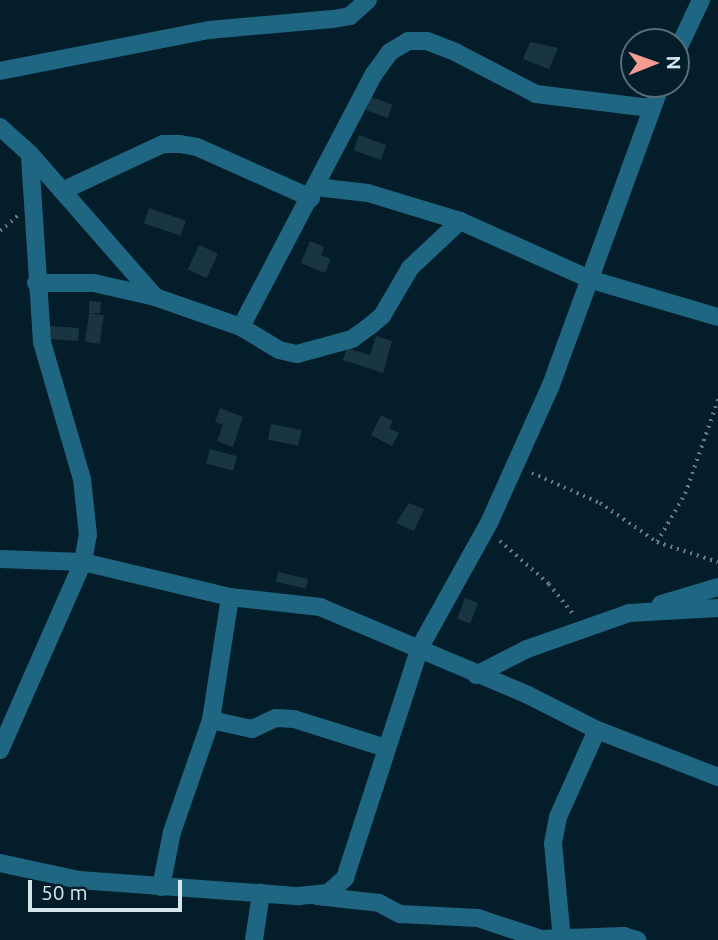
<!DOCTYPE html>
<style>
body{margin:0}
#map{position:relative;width:718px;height:940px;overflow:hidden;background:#031e2a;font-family:Ubuntu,sans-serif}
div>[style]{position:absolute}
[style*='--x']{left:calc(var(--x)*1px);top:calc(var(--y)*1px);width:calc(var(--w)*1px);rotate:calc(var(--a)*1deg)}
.building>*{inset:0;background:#1a3542;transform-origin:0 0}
.path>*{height:3.5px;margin-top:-1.75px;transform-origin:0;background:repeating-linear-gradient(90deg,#647984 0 2px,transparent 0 7px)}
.minor>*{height:18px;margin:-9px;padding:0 9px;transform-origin:9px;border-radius:9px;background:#1f6682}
span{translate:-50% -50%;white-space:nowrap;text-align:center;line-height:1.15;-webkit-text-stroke:5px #031e2a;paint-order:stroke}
.north{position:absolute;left:620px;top:28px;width:70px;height:70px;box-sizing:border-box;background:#031e2a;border:2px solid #576e78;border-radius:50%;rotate:89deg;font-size:19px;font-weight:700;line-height:28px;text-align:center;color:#d6e6ee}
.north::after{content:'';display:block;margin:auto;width:24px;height:32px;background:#f59c92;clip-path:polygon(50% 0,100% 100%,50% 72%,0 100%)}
.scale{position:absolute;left:28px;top:880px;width:154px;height:32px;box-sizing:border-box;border:4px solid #d6e6ee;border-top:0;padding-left:9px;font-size:21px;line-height:24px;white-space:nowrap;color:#d6e6ee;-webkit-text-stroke:5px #031e2a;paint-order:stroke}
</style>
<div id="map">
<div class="building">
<div style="clip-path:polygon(530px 42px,558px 48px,549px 69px,523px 59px)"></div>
<div style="left:371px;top:97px;width:23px;height:14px;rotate:20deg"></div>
<div style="left:359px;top:135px;width:29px;height:16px;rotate:20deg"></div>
<div style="left:149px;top:208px;width:39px;height:16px;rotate:19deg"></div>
<div style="clip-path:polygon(310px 241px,324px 247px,321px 255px,331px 259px,325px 273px,301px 263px)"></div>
<div style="left:199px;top:245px;width:21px;height:27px;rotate:25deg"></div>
<div style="clip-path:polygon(89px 301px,101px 302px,100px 313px,89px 313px)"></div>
<div style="left:89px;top:313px;width:15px;height:29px;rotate:8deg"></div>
<div style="left:50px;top:326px;width:29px;height:13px;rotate:4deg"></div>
<div style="clip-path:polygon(376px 336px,392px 341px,383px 373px,343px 360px,347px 348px,370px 355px)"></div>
<div style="clip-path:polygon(220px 408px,243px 417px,233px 447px,217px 441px,223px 425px,215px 422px)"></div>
<div style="clip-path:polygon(381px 415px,393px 421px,389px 428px,399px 433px,392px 446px,371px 435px)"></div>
<div style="left:271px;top:424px;width:31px;height:16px;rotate:11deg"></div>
<div style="left:210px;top:449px;width:28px;height:15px;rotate:15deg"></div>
<div style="clip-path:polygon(409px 503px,424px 509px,414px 531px,396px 523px)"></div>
<div style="left:278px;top:572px;width:31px;height:10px;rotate:13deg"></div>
<div style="left:465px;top:598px;width:14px;height:22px;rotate:21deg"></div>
</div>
<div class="path">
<div style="--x:0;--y:231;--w:23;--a:-41"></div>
<div style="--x:532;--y:473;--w:74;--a:23.8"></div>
<div style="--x:600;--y:503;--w:69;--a:34.4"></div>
<div style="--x:657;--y:542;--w:64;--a:18.2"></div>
<div style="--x:500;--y:541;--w:65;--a:41.3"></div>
<div style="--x:549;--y:584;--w:38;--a:51"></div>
<div style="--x:657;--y:542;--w:56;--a:-59.7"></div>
<div style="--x:685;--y:494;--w:101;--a:-70.8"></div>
</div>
<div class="minor">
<div style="--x:676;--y:53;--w:59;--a:-64.7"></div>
<div style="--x:0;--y:71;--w:213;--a:-11.1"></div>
<div style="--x:209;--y:30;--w:124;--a:-5.1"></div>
<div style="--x:333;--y:19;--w:17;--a:-10"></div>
<div style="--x:350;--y:16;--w:24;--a:-42"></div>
<div style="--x:0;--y:127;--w:40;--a:42"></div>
<div style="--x:30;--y:154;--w:190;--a:48.8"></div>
<div style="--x:316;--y:187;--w:52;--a:6.6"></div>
<div style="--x:368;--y:193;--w:96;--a:16.9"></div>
<div style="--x:62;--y:191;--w:111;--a:-25"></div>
<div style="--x:163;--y:144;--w:17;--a:0"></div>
<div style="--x:180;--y:144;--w:17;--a:10"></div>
<div style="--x:197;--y:147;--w:125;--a:24.1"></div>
<div style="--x:36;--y:283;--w:58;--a:0"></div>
<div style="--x:94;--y:283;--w:63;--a:12.9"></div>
<div style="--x:155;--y:297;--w:91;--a:19.2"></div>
<div style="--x:241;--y:327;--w:44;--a:31.2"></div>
<div style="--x:279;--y:350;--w:18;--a:13"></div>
<div style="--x:297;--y:354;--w:57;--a:-15.3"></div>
<div style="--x:352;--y:339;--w:22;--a:-36"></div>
<div style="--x:370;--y:326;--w:16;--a:-40"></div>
<div style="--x:382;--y:316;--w:56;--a:-59.7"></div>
<div style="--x:410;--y:268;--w:69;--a:-43.2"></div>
<div style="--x:460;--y:221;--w:145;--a:24.1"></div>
<div style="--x:592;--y:280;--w:131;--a:16.4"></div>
<div style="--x:241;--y:327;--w:286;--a:-62.3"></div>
<div style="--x:374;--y:74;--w:27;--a:-54"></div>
<div style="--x:390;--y:52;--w:21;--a:-31"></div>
<div style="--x:408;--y:41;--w:19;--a:0"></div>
<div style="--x:427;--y:41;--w:30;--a:21"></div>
<div style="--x:455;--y:52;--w:91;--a:27.4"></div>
<div style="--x:536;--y:94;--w:115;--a:7"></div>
<div style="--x:0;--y:559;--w:83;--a:2.1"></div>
<div style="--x:83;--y:562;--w:151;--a:13.4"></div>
<div style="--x:230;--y:597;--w:91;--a:6.3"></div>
<div style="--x:320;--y:607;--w:226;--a:22.9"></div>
<div style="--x:528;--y:695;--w:77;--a:26.9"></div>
<div style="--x:597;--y:730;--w:130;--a:21.2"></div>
<div style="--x:661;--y:604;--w:59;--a:-16.6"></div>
<div style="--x:476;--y:675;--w:57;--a:-27"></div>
<div style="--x:527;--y:649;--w:108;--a:-19.4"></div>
<div style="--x:629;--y:613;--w:89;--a:-3.2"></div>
<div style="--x:211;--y:720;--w:42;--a:12.4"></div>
<div style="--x:252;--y:729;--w:26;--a:-25"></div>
<div style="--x:276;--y:718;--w:18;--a:3"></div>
<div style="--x:294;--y:719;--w:96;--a:17.5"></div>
<div style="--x:0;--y:750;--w:206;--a:-66.2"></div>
<div style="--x:83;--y:562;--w:27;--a:-80"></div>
<div style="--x:88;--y:535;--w:56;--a:-96.1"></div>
<div style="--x:82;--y:479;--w:143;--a:-106.3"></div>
<div style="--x:42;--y:342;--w:188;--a:-93.7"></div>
<div style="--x:0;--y:863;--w:81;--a:12.1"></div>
<div style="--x:79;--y:880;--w:221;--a:4.2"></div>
<div style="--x:299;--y:896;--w:29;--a:-6"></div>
<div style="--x:328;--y:893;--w:23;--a:-41"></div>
<div style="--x:345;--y:878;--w:243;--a:-72"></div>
<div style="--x:420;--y:647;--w:142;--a:-60.9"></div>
<div style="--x:489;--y:523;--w:151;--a:-65.8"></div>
<div style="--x:551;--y:385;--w:320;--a:-69.9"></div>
<div style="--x:161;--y:887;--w:56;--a:-78.7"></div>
<div style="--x:172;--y:832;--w:119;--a:-70.8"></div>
<div style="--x:211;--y:720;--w:124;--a:-81.2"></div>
<div style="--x:317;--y:896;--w:62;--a:6.4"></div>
<div style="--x:379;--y:903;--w:24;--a:28"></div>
<div style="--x:400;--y:914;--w:78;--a:2.9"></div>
<div style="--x:478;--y:918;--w:66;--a:18.4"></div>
<div style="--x:541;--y:939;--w:83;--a:-2.1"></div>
<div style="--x:624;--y:936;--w:14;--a:17"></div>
<div style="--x:254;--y:940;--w:48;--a:-81.5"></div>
<div style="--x:562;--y:940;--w:97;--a:-95.3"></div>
<div style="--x:553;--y:843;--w:26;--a:-79"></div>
<div style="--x:558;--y:817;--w:95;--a:-65.9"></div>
</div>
<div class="north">N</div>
<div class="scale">50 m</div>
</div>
